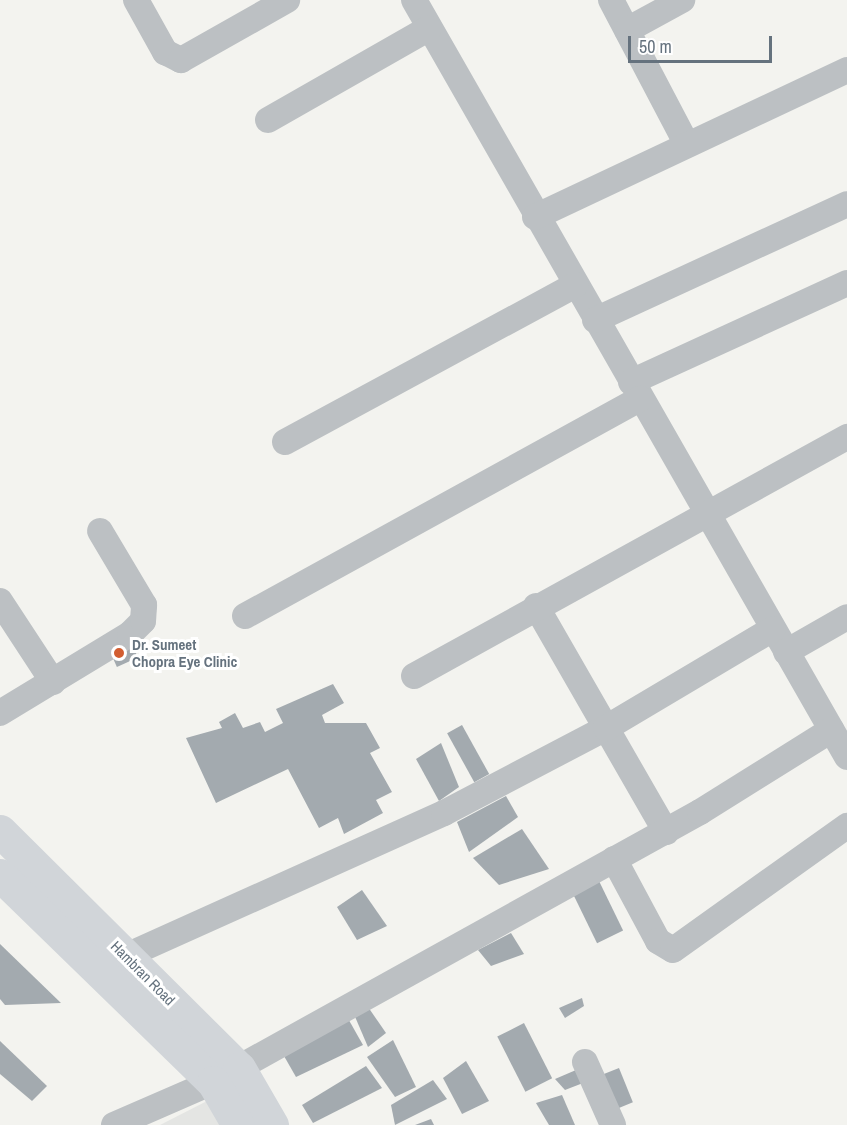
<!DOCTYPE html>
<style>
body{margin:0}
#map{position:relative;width:847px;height:1125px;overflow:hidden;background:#f3f3ef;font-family:"Archivo Narrow",sans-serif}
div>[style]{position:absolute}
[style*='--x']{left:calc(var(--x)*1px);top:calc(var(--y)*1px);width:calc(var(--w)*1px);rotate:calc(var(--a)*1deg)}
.built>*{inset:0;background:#e4e5e3}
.building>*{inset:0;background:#a3aaaf;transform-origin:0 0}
.minor>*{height:26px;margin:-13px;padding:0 13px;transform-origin:13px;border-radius:13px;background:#bcc0c3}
.major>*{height:33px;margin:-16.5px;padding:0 16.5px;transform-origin:16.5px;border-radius:16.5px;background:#d1d5d9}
.dots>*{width:16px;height:16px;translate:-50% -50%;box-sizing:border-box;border:3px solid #fff;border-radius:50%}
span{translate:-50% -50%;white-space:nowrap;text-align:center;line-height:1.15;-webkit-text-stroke:6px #fff;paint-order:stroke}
.poi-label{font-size:15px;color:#65727e;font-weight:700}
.left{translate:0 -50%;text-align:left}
.street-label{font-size:15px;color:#65727e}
.scale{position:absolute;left:628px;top:36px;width:144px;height:27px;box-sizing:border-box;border:3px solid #65727e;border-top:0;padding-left:8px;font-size:18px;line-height:21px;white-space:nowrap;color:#65727e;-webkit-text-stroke:4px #fff;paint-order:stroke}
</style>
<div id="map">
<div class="built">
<div style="clip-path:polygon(209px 1100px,224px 1125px,160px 1125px)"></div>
</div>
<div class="building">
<div style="left:131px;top:642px;width:17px;height:23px;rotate:66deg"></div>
<div style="clip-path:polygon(333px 684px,344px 703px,322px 715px,325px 723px,366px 723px,380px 748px,370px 753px,392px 792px,376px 800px,383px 813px,344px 834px,338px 818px,319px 828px,288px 769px,216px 803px,186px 738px,222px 728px,219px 722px,235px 713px,243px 728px,260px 722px,265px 732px,283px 723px,276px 709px)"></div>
<div style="left:462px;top:725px;width:56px;height:17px;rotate:61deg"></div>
<div style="clip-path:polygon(441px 743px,459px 787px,439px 801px,416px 759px)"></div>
<div style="clip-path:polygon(506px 796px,518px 817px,469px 852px,457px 822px)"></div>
<div style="clip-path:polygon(522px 829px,549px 869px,499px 885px,473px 858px)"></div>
<div style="left:599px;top:881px;width:55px;height:29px;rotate:64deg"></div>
<div style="clip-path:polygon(362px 890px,387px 926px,357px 940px,337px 907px)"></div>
<div style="clip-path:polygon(511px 933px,524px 954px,491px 966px,478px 950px)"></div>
<div style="clip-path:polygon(0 944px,61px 1003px,5px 1005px,0 999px)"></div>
<div style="clip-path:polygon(582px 998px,584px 1006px,565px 1018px,559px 1008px)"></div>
<div style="clip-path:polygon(366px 1004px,386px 1033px,368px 1047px,353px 1012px)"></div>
<div style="clip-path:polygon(346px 1015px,363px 1045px,296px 1077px,284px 1056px)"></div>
<div style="left:524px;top:1023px;width:62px;height:30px;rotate:63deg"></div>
<div style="clip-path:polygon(393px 1040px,416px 1087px,395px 1097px,367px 1057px)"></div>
<div style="clip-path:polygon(0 1041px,47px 1086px,32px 1101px,0 1074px)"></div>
<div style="clip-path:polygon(466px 1061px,489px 1101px,462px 1114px,443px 1078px)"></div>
<div style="clip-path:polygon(366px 1066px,382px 1088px,313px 1123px,302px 1105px)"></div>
<div style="left:619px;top:1068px;width:37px;height:17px;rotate:68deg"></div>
<div style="clip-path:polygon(576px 1070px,583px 1083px,565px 1090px,555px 1079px)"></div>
<div style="clip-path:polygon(433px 1080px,447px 1099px,395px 1125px,391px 1105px)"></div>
<div style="clip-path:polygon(562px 1095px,575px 1125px,549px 1125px,536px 1103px)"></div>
<div style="clip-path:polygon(431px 1119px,434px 1125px,415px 1125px)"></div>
</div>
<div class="minor">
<div style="--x:136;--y:0;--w:60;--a:60.9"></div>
<div style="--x:165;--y:52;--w:18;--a:27"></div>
<div style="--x:181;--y:60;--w:122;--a:-29.5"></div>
<div style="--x:414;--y:0;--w:872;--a:60.23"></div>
<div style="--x:611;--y:0;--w:161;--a:62.3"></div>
<div style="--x:627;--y:30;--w:63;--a:-28.6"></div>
<div style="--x:268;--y:120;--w:185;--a:-29.7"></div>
<div style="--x:535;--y:217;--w:345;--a:-25.2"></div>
<div style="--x:595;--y:320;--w:277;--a:-24.7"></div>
<div style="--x:631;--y:382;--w:238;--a:-24.6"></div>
<div style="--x:285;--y:442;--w:330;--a:-28.4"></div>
<div style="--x:0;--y:601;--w:97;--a:56.8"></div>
<div style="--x:536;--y:606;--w:261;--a:60.1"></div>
<div style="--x:245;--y:616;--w:451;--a:-28.8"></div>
<div style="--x:786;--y:652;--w:70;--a:-29.8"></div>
<div style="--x:414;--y:676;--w:495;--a:-28.9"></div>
<div style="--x:0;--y:713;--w:152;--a:-31.3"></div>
<div style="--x:130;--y:634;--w:18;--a:-45"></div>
<div style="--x:143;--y:621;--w:16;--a:-86"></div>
<div style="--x:144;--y:605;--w:86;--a:-120.7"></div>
<div style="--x:614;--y:859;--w:93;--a:61.8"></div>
<div style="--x:658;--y:941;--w:17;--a:31"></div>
<div style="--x:673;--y:950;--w:214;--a:-35.5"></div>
<div style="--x:126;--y:956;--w:349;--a:-24.2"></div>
<div style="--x:444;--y:813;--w:183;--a:-27.7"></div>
<div style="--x:606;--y:728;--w:194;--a:-30.7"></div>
<div style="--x:585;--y:1062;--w:69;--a:66"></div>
<div style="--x:114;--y:1125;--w:108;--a:-23.5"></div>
<div style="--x:213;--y:1082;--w:557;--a:-29"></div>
<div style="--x:700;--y:812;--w:155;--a:-32"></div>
</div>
<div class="major">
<div style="--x:0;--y:831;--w:337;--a:44.8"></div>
<div style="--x:239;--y:1068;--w:66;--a:59.9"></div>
<div style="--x:0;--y:875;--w:297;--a:44.2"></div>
<div style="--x:213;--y:1082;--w:50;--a:59.8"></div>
</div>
<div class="dots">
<div style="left:119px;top:653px;background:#d25d31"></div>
</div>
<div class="poi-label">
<span class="left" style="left:132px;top:653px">Dr. Sumeet<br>Chopra Eye Clinic</span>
</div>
<div class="street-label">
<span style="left:143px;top:973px;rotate:45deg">Hambran Road</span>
</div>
<div class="scale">50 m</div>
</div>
